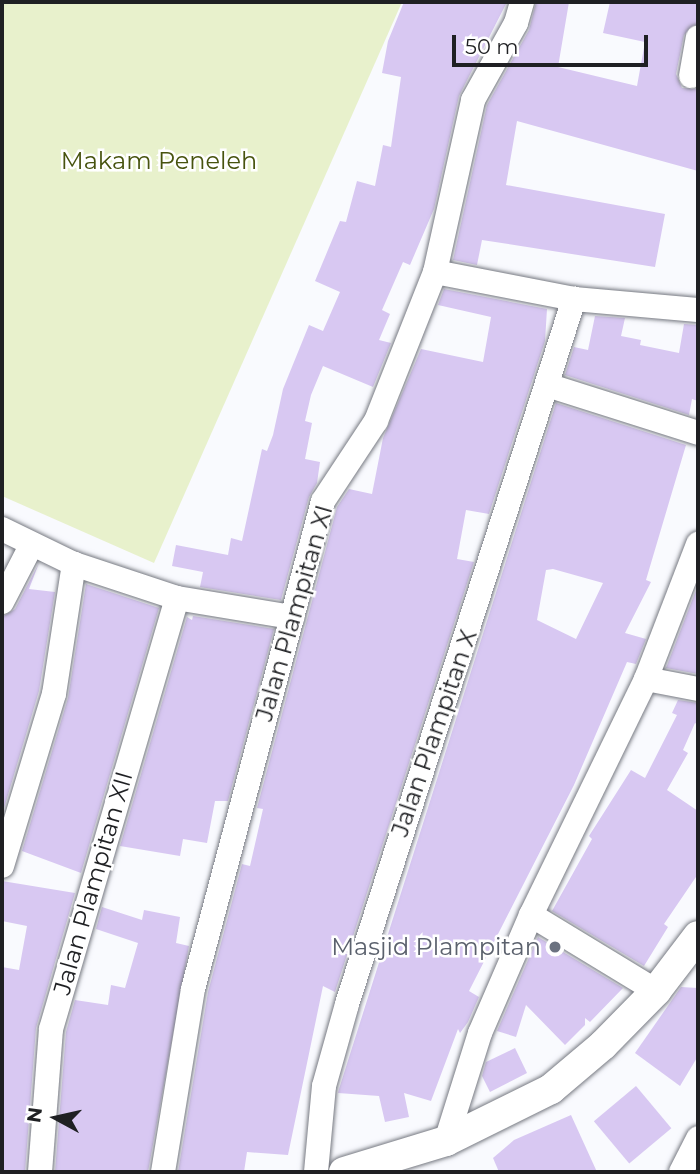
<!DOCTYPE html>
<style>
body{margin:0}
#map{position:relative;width:700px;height:1174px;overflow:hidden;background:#f9fafe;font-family:Montserrat,sans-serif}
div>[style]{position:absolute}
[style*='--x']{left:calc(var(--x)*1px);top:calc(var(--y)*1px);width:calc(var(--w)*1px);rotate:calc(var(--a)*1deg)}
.green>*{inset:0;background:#e8f1cc}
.building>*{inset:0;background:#d8c8f2;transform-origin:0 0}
.roads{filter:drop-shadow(0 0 2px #777a82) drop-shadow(0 0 2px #777a82)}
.minor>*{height:24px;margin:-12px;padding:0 12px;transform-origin:12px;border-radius:12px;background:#fff}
.tertiary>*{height:30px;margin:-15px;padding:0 15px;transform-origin:15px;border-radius:15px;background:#fff}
.dots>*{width:19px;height:19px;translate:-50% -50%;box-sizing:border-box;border:4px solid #fff;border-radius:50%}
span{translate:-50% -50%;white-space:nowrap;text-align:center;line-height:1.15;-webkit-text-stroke:5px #fff;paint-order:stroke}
.park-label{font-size:24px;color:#47530e}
.street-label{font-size:24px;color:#1f2023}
.worship-label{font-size:24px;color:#5b616d}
.right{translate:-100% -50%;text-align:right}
.frame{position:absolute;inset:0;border:4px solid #1f2023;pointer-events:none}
.north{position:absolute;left:21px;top:1083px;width:70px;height:70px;-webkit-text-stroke:5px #fff;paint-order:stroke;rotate:278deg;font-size:19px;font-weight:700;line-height:28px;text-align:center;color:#1f2023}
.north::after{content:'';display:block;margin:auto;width:24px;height:32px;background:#1f2023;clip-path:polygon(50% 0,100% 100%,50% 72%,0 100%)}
.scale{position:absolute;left:452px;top:35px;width:196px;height:32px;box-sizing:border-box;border:4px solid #1f2023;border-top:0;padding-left:9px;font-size:21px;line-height:24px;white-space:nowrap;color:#1f2023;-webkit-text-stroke:5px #fff;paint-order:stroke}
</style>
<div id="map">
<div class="green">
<div style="clip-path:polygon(2px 2px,402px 2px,154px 563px,2px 496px)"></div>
</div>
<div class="building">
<div style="clip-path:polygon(404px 2px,507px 2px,459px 96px,434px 209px,410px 265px,403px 262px,382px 310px,390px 314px,379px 340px,391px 343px,373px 387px,323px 366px,311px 395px,305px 421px,312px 423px,305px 459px,320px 462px,317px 483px,309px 497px,281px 600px,200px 587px,203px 572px,172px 566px,176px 545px,228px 555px,231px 538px,242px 541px,262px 449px,267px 451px,273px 435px,283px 389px,309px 325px,323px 331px,340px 292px,315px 281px,340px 221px,346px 222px,357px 181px,375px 186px,383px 145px,391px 147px,401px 77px,382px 73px,388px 41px)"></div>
<div style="clip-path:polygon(536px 2px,569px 2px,558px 67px,637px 86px,645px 42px,603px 33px,610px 2px,698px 2px,698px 23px,684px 35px,676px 74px,682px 88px,698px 89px,698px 171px,517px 121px,506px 185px,665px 214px,655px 267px,482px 240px,477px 265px,453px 260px,487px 105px,529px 30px)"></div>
<div style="clip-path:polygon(444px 289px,547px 309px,545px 341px,489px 514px,466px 510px,457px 559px,474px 562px,335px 992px,323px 986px,288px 1155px,247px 1152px,244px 1172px,178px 1172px,208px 992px,242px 864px,250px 866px,263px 809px,257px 808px,337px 507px,349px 489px,372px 494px,383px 438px,421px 349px,483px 362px,491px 317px,438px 305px)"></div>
<div style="clip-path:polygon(595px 316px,625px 318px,621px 336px,641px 340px,640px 345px,679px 353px,684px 324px,698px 325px,698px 401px,692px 399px,689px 415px,565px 375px,574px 347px,588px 350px)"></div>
<div style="clip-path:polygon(evenodd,556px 403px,686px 445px,646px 580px,651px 582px,625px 633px,646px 639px,636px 664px,627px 662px,574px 785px,469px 991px,479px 997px,468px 1022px,460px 1033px,458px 1029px,431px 1101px,404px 1093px,409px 1117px,385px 1122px,379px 1096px,338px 1093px,339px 1089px,556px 403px,553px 569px,603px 583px,576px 639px,537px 620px,546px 570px,553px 569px)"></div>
<div style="clip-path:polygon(39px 563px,29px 589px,55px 592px,39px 691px,2px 815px,2px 617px,15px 609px)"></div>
<div style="clip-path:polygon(86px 584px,159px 608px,81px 873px,22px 851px,68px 698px)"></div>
<div style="clip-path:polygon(698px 585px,698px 674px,666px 668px)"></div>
<div style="clip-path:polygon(193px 616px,274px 629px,228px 801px,215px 801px,207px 843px,183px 839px,180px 856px,120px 846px,187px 617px,192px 620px)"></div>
<div style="clip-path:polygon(678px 700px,698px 703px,698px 725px,695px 723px,683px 750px,688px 753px,667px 790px,698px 811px,698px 874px,664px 924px,668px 927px,644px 966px,552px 911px,592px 839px,589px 836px,631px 770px,645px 778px,677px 715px,672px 713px)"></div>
<div style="clip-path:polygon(2px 881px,75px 893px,36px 1028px,25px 1172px,2px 1172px,2px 967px,19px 970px,27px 926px,2px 921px)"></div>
<div style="clip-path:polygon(102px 907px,142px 920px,144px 910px,180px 917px,176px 943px,189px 946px,148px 1172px,55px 1172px,66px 1032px,75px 1000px,108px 1005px,111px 985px,125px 988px,138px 943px,96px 929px)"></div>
<div style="clip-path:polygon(538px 937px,623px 988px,590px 1022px,585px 1018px,585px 1025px,565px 1045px,526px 1005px,516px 1037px,497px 1031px)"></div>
<div style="clip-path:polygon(681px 987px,698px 988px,698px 1056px,680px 1086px,635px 1053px)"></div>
<div style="clip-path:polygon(515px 1048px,527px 1073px,490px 1092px,482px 1076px,486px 1062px)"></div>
<div style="left:636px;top:1086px;width:55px;height:55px;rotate:50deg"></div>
<div style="clip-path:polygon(571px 1115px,597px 1172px,499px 1172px,493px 1158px,514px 1140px)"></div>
</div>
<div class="roads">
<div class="minor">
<div style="--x:691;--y:76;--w:39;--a:-80"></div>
<div style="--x:435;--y:272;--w:142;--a:11"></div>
<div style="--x:574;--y:299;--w:124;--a:5.1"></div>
<div style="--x:547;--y:385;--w:158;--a:17.6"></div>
<div style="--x:2;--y:529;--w:80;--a:25.9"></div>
<div style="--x:74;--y:564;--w:108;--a:18.3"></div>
<div style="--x:177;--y:598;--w:117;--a:9.4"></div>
<div style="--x:2;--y:602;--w:65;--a:-62.7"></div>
<div style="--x:646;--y:679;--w:53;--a:10.9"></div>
<div style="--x:2;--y:866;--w:180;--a:-73.2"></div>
<div style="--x:54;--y:694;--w:132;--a:-81.3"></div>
<div style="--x:531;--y:915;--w:146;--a:31.3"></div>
<div style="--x:446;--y:1141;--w:113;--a:-72.5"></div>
<div style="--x:480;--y:1033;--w:129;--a:-66.6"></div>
<div style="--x:531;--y:915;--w:263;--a:-64"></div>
<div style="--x:646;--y:679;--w:145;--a:-68.9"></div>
<div style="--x:40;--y:1172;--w:143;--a:-85.6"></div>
<div style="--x:51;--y:1029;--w:449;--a:-73.7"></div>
<div style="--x:163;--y:1172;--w:185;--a:-80.7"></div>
<div style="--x:193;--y:989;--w:505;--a:-75.08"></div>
<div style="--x:323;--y:501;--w:96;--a:-56.5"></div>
<div style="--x:376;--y:421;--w:160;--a:-68.4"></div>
<div style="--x:435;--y:272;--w:176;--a:-77.5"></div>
<div style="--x:473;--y:100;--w:88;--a:-60.8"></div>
<div style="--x:516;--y:23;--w:22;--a:-74"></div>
<div style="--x:316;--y:1172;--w:86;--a:-84.7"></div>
<div style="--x:324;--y:1086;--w:85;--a:-74.3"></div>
<div style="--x:347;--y:1004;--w:741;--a:-72.15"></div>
<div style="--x:681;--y:1172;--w:38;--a:-63"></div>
</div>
<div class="tertiary">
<div style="--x:344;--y:1172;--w:107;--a:-16.9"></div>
<div style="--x:446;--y:1141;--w:117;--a:-26.3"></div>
<div style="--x:551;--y:1089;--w:68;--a:-40.2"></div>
<div style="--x:603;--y:1045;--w:76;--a:-45.5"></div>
<div style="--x:656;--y:991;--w:69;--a:-52.6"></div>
</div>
</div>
<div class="dots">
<div style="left:555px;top:947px;background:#6b7280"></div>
</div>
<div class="park-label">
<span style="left:159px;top:161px">Makam Peneleh</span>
</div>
<div class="street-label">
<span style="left:294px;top:613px;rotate:-74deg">Jalan Plampitan XI</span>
<span style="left:434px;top:733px;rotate:-71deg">Jalan Plampitan X</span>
<span style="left:93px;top:883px;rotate:-74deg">Jalan Plampitan XII</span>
</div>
<div class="worship-label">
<span class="right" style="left:541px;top:947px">Masjid Plampitan</span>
</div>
<div class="frame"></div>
<div class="north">N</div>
<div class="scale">50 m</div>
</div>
